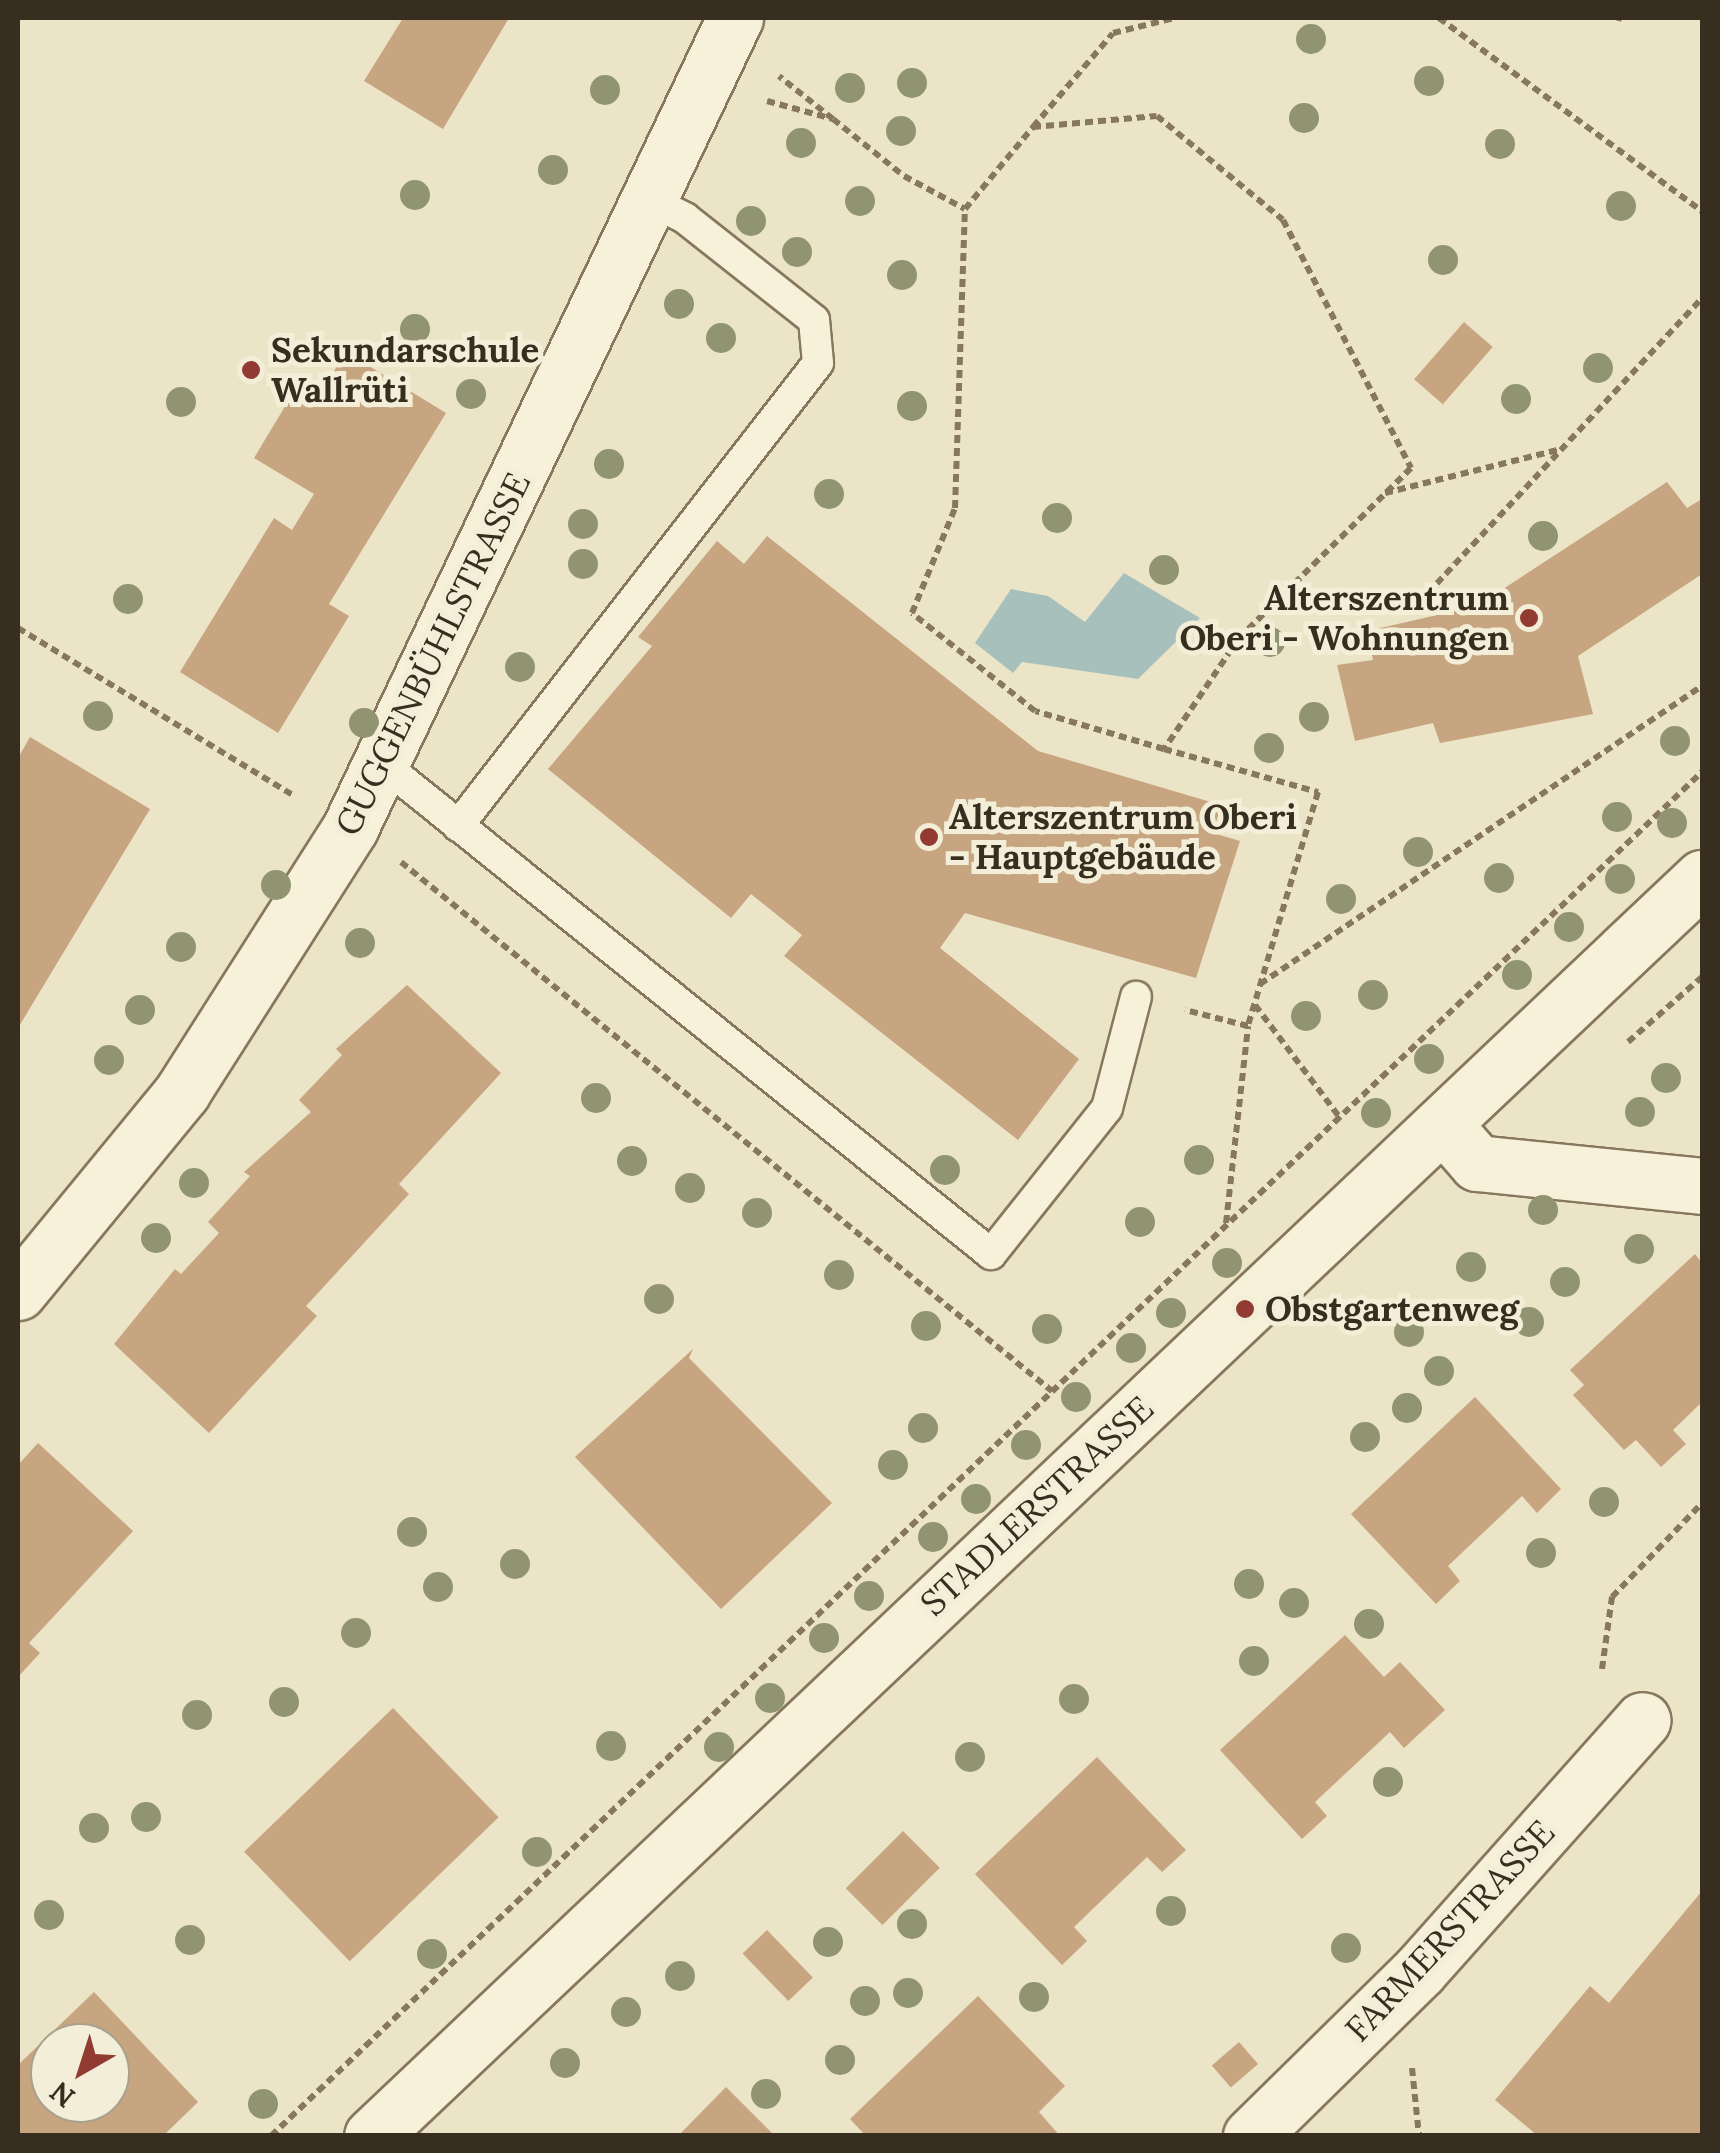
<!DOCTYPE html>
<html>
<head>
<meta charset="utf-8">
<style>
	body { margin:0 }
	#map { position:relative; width:1720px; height:2153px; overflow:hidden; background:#ece4c7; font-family:Lora,serif }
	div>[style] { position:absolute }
	.water>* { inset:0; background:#a8c0bb }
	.building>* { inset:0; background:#c7a580; transform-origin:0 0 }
	.path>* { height:6px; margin-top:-3px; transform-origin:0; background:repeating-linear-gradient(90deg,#86775e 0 8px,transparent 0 13px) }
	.roads { filter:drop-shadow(2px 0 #86775e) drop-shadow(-2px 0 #86775e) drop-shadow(0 2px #86775e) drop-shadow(0 -2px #86775e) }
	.service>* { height:30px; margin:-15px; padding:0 15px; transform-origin:15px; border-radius:15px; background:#f7f1da }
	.minor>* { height:55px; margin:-27.5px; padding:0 27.5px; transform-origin:27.5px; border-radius:27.5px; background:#f7f1da }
	.secondary>* { height:55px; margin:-27.5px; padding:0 27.5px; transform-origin:27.5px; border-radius:27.5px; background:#f7f1da }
	.trees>* { width:30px; height:30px; margin:-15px; border-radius:50%; background:#909470 }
	.dots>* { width:28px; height:28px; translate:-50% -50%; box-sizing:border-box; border:5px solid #f3eed7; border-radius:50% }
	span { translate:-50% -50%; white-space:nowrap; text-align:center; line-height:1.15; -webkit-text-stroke:10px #f3eed7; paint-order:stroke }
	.poi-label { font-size:35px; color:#382e20; font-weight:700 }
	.left { translate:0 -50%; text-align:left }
	.right { translate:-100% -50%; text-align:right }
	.street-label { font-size:35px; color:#382e20 }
	.frame { position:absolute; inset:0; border:20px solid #382e20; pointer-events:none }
	.north { position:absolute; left:30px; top:2023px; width:100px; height:100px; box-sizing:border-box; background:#f3eed7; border:2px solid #a8a18e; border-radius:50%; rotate:219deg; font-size:28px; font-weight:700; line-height:40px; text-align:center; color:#382e20 }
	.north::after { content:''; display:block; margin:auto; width:35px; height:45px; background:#913b32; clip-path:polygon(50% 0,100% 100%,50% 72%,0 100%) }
</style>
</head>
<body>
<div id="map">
	<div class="water">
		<div style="clip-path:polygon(1124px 573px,1200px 618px,1138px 679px,1022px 662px,1013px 673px,975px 643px,1011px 589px,1048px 596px,1085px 622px)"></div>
	</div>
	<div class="building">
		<div style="clip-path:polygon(403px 18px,509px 18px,443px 129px,364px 81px)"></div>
		<div style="left:1464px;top:322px;width:38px;height:76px;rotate:41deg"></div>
		<div style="clip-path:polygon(346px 352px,446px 413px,329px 604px,349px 616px,278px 733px,180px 672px,274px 518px,292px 530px,314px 494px,254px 458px,302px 378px,322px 390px)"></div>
		<div style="clip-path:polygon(1667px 482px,1687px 508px,1702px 499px,1702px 574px,1578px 656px,1593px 714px,1440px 743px,1433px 723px,1355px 741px,1337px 665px,1373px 660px,1367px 631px,1477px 606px)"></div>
		<div style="clip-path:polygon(767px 536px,1038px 751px,1221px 805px,1213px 833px,1240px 841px,1196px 978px,965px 913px,940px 948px,1079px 1059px,1018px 1140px,784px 956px,802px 935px,751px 894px,731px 918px,548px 769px,652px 646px,638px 637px,717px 541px,744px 564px)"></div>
		<div style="clip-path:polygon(30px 737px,150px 809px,18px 1028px,18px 758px)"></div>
		<div style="clip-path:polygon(407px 985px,501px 1073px,399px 1184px,409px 1194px,306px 1306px,317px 1316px,209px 1433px,114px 1344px,175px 1269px,181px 1274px,219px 1233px,208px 1222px,250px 1176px,244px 1172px,311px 1112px,299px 1100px,342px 1055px,336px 1049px)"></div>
		<div style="clip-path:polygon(1695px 1254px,1702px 1263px,1702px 1402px,1673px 1430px,1686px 1444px,1661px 1467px,1636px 1440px,1624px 1450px,1573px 1395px,1584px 1385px,1570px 1370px)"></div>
		<div style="clip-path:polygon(693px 1349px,689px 1358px,832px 1503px,721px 1609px,575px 1457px)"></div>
		<div style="clip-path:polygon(1475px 1397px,1561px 1489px,1537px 1513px,1522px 1496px,1448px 1566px,1460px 1581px,1436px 1604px,1351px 1514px)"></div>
		<div style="clip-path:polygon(38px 1443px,133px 1531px,29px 1643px,40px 1653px,18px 1677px,18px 1465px)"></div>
		<div style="clip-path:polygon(1345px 1635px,1384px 1677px,1400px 1662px,1445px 1710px,1404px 1748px,1390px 1732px,1315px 1802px,1327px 1816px,1302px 1839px,1220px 1750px)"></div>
		<div style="left:393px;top:1708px;width:152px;height:207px;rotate:46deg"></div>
		<div style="clip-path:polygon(1097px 1757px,1186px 1850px,1162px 1872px,1147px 1857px,1074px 1927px,1087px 1941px,1062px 1965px,975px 1874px)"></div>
		<div style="left:903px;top:1831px;width:52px;height:81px;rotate:45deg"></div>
		<div style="clip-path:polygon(1702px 1891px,1702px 2136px,1538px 2136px,1495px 2100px,1590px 1986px,1609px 2003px)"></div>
		<div style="left:767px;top:1930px;width:66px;height:34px;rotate:46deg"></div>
		<div style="clip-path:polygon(evenodd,94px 1992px,198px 2102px,163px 2136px,18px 2136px,18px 2065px,94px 1992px,50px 2043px,110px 2043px,110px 2103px,50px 2103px,50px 2043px)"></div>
		<div style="clip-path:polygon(978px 1996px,1065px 2086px,1039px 2112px,1060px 2136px,866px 2136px,850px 2119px)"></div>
		<div style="left:1239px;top:2042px;width:29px;height:36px;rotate:49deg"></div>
		<div style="clip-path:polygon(726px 2087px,775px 2136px,678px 2136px)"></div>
	</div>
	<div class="path">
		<div style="left:1439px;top:18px;width:326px;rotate:36.3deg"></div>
		<div style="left:1618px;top:21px;width:3px;rotate:-72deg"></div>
		<div style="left:767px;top:101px;width:68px;rotate:15.3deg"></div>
		<div style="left:833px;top:119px;width:69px;rotate:-141.5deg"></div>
		<div style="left:833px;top:119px;width:91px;rotate:38.8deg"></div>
		<div style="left:904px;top:176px;width:69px;rotate:28.4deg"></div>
		<div style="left:1033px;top:127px;width:123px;rotate:-49.6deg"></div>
		<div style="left:1113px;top:33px;width:64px;rotate:-13.6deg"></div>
		<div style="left:1385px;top:493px;width:182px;rotate:-14deg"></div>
		<div style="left:1365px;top:604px;width:64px;rotate:-9.9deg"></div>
		<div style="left:1428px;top:593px;width:403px;rotate:-47.1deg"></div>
		<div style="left:18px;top:628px;width:323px;rotate:31.3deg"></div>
		<div style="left:1164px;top:749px;width:134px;rotate:-163.6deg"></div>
		<div style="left:1035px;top:711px;width:157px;rotate:-141.5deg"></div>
		<div style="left:912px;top:613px;width:113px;rotate:-67.7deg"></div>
		<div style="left:955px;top:508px;width:299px;rotate:-88.1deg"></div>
		<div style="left:965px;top:209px;width:107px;rotate:-50.3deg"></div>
		<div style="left:1033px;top:127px;width:124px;rotate:-5.1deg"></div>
		<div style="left:1157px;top:116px;width:163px;rotate:39.5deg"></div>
		<div style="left:1283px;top:220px;width:279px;rotate:62.7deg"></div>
		<div style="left:1411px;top:468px;width:242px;rotate:135.3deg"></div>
		<div style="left:1239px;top:638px;width:134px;rotate:124deg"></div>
		<div style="left:1164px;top:749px;width:160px;rotate:15.6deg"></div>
		<div style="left:1318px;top:792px;width:244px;rotate:106.7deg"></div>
		<div style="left:1248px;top:1026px;width:65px;rotate:-165.7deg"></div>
		<div style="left:401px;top:862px;width:839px;rotate:39.1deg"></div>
		<div style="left:1260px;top:984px;width:533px;rotate:-33.99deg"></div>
		<div style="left:1255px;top:1005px;width:138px;rotate:53deg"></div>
		<div style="left:1628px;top:1042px;width:98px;rotate:-41.3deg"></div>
		<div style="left:1226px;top:1223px;width:198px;rotate:-83.6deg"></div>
		<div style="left:1602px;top:1669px;width:73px;rotate:-82.1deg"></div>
		<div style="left:1612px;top:1597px;width:130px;rotate:-46.2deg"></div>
		<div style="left:1412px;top:2068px;width:68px;rotate:84.1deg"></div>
		<div style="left:271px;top:2136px;width:1977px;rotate:-43.63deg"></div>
	</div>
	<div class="roads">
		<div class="service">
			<div style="left:385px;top:766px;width:778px;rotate:38.84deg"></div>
			<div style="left:991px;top:1254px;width:186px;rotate:-51.5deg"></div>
			<div style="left:1107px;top:1108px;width:115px;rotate:-75.4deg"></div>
			<div style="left:458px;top:826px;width:586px;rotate:-52.13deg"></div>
			<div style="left:818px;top:363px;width:43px;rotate:-95.3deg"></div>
			<div style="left:814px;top:320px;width:164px;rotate:-141.7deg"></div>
			<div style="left:685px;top:218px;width:40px;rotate:-153.4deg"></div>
		</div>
		<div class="minor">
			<div style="left:1443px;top:1124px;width:52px;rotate:48.9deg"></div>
			<div style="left:1477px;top:1163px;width:226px;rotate:5.8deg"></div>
			<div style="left:18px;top:1292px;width:259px;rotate:-50.6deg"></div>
			<div style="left:182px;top:1092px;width:313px;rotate:-57.5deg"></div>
			<div style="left:350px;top:828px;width:897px;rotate:-64.58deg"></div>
			<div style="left:1251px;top:2136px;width:235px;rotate:-44.5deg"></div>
			<div style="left:1419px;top:1971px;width:336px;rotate:-48.3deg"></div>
		</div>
		<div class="secondary">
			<div style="left:372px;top:2136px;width:1831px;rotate:-43.41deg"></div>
		</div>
	</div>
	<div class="trees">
		<div style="left:1311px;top:39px"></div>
		<div style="left:1429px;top:81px"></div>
		<div style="left:912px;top:83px"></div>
		<div style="left:850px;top:88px"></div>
		<div style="left:605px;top:90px"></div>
		<div style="left:1304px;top:118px"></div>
		<div style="left:901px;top:131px"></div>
		<div style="left:801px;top:143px"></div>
		<div style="left:1500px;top:144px"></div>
		<div style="left:553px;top:170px"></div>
		<div style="left:415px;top:195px"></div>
		<div style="left:860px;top:201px"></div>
		<div style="left:1621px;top:206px"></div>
		<div style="left:751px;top:221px"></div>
		<div style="left:797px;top:252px"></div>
		<div style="left:1443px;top:260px"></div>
		<div style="left:902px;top:275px"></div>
		<div style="left:679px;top:304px"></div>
		<div style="left:415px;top:329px"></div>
		<div style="left:721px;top:338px"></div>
		<div style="left:1598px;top:368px"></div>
		<div style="left:471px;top:394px"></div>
		<div style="left:1516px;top:399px"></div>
		<div style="left:181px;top:402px"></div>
		<div style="left:912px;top:406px"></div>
		<div style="left:609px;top:464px"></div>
		<div style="left:829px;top:494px"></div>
		<div style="left:1057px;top:518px"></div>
		<div style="left:583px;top:524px"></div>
		<div style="left:1543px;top:536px"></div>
		<div style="left:583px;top:564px"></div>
		<div style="left:1164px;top:570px"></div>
		<div style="left:128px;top:599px"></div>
		<div style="left:1270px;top:642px"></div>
		<div style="left:520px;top:667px"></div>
		<div style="left:98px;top:716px"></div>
		<div style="left:1314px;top:717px"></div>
		<div style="left:364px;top:723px"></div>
		<div style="left:1675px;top:741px"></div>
		<div style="left:1269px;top:748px"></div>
		<div style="left:1617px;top:817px"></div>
		<div style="left:1672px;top:823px"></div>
		<div style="left:1418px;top:852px"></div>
		<div style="left:1499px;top:878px"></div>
		<div style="left:1620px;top:879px"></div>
		<div style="left:276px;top:885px"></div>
		<div style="left:1341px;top:899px"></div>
		<div style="left:1569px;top:927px"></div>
		<div style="left:360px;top:943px"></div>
		<div style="left:181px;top:947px"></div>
		<div style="left:1517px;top:975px"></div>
		<div style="left:1373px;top:995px"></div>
		<div style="left:140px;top:1010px"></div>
		<div style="left:1306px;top:1016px"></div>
		<div style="left:1429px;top:1059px"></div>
		<div style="left:109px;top:1060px"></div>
		<div style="left:1666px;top:1078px"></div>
		<div style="left:596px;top:1098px"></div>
		<div style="left:1640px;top:1112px"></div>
		<div style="left:1376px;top:1113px"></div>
		<div style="left:1199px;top:1160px"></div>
		<div style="left:632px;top:1161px"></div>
		<div style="left:945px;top:1170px"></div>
		<div style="left:194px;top:1183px"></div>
		<div style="left:690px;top:1188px"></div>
		<div style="left:1543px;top:1210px"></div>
		<div style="left:757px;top:1213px"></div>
		<div style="left:1140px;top:1222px"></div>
		<div style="left:156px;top:1238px"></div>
		<div style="left:1639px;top:1249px"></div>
		<div style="left:1227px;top:1263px"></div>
		<div style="left:1471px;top:1267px"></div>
		<div style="left:839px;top:1275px"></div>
		<div style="left:1565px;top:1282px"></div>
		<div style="left:659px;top:1299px"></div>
		<div style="left:1171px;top:1313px"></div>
		<div style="left:1529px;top:1322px"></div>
		<div style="left:926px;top:1326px"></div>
		<div style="left:1047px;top:1329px"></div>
		<div style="left:1409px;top:1332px"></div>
		<div style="left:1131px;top:1348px"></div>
		<div style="left:1439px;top:1371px"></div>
		<div style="left:1076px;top:1397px"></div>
		<div style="left:1407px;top:1408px"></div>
		<div style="left:923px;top:1428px"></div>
		<div style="left:1365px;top:1437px"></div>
		<div style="left:1026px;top:1445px"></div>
		<div style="left:893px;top:1465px"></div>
		<div style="left:976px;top:1499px"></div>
		<div style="left:1604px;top:1502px"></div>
		<div style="left:412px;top:1532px"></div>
		<div style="left:933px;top:1537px"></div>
		<div style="left:1541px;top:1553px"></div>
		<div style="left:515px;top:1564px"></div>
		<div style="left:1249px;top:1584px"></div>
		<div style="left:438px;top:1587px"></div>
		<div style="left:869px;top:1596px"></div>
		<div style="left:1294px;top:1603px"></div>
		<div style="left:1369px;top:1624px"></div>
		<div style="left:356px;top:1633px"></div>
		<div style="left:824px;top:1638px"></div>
		<div style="left:1254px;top:1661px"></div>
		<div style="left:770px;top:1698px"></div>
		<div style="left:1074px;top:1699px"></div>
		<div style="left:284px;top:1702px"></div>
		<div style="left:197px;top:1715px"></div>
		<div style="left:611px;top:1746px"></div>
		<div style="left:719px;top:1747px"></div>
		<div style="left:970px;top:1757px"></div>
		<div style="left:1388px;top:1782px"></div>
		<div style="left:146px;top:1817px"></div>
		<div style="left:94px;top:1828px"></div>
		<div style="left:537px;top:1852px"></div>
		<div style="left:1171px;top:1911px"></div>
		<div style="left:49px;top:1915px"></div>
		<div style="left:912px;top:1924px"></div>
		<div style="left:190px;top:1940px"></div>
		<div style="left:828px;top:1942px"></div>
		<div style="left:1346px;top:1948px"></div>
		<div style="left:432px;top:1954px"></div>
		<div style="left:680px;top:1976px"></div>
		<div style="left:908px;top:1993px"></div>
		<div style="left:1034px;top:1997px"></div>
		<div style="left:865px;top:2001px"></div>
		<div style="left:626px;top:2012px"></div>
		<div style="left:840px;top:2060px"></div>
		<div style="left:565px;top:2063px"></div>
		<div style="left:766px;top:2094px"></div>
		<div style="left:263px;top:2104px"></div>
	</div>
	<div class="dots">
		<div style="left:251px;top:370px;background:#913b32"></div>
		<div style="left:1529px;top:618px;background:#913b32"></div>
		<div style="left:929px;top:837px;background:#913b32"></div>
		<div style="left:1245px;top:1309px;background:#913b32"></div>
	</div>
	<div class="poi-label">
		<span class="left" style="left:271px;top:370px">Sekundarschule<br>Wallrüti</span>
		<span class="right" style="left:1509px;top:618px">Alterszentrum<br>Oberi - Wohnungen</span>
		<span class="left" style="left:949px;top:837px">Alterszentrum Oberi<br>- Hauptgebäude</span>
		<span class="left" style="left:1265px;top:1309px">Obstgartenweg</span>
	</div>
	<div class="street-label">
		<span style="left:433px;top:654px;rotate:-64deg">GUGGENBÜHLSTRASSE</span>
		<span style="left:1037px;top:1506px;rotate:-43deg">STADLERSTRASSE</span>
		<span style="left:1450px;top:1931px;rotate:-47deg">FARMERSTRASSE</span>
	</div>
	<div class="frame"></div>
	<div class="north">N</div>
</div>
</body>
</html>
